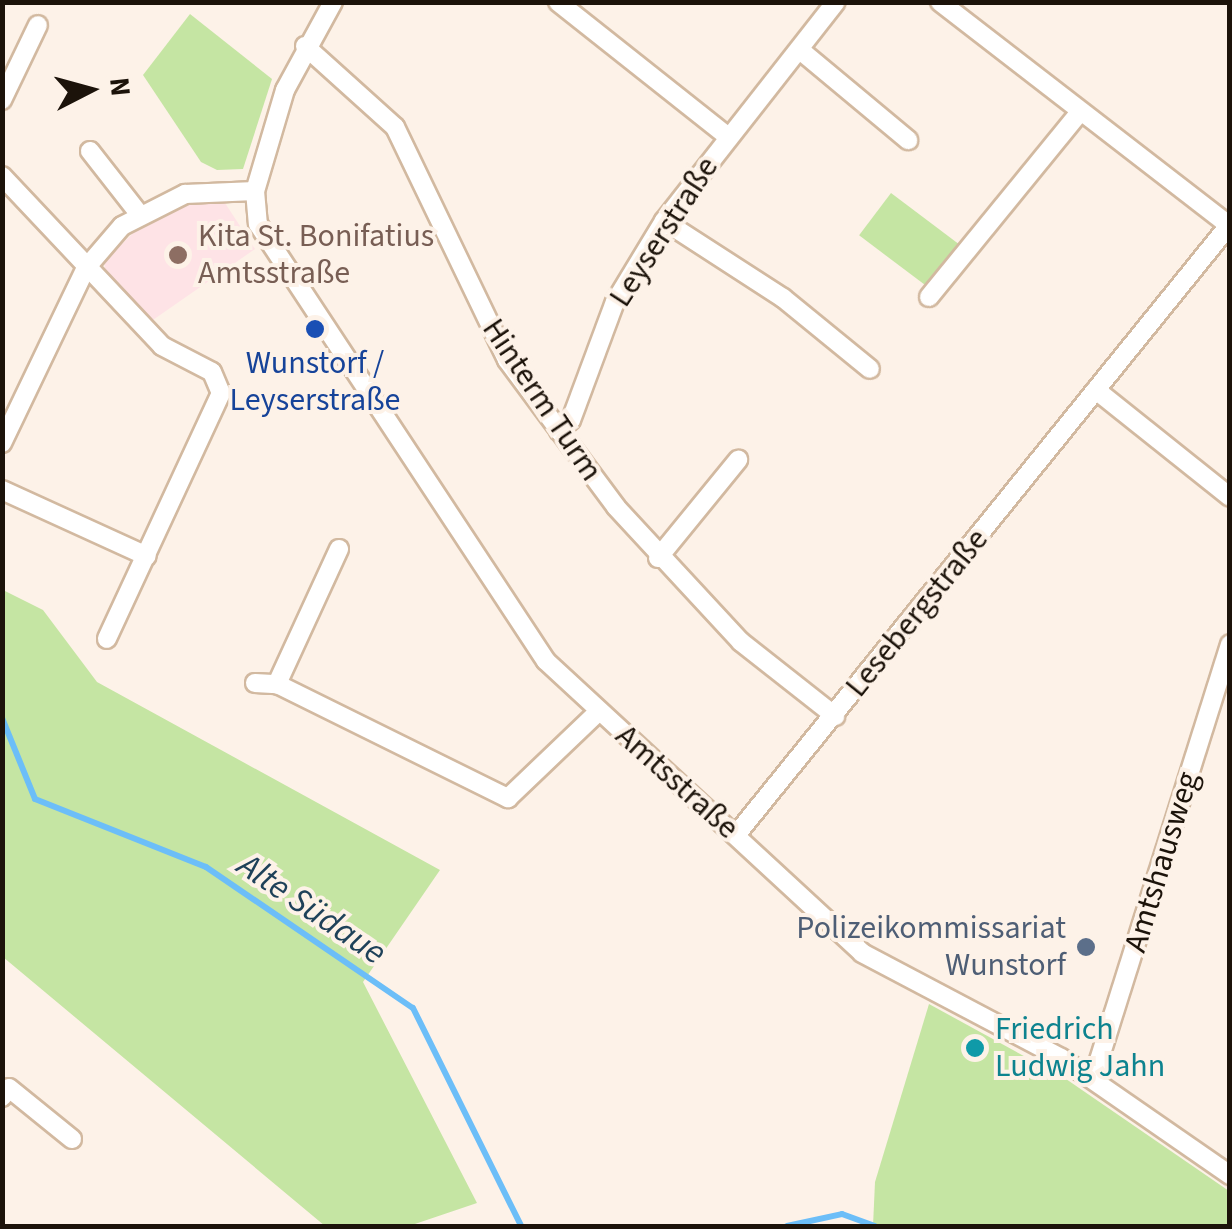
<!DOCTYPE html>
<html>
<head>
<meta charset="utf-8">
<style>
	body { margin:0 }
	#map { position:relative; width:1232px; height:1229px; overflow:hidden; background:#fdf2e8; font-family:"Source Sans 3",sans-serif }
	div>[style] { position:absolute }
	.education>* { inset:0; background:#fee3e6 }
	.green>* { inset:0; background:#c5e5a3; transform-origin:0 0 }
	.stream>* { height:6px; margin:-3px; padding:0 3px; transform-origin:3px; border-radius:3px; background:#6cbef8 }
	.roads { filter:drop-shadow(2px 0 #d2b9a0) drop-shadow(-2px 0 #d2b9a0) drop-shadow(0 2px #d2b9a0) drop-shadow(0 -2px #d2b9a0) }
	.street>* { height:18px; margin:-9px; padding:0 9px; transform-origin:9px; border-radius:9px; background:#fff }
	.dots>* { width:28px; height:28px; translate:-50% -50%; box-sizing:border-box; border:5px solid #fdf2e8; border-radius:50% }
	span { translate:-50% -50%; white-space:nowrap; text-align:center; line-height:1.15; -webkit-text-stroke:8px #fdf2e8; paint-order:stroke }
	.street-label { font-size:32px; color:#1c130a }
	.education-label { font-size:32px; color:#785e54 }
	.left { translate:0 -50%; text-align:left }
	.transit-label { font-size:32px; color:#164399 }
	.service-label { font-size:32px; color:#4e5e75 }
	.right { translate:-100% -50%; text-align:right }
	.culture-label { font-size:32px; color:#0d838f }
	.water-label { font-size:35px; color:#1e4159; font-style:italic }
	.frame { position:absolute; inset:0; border:5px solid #1c130a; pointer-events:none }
	.north { position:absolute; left:40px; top:40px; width:100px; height:100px; -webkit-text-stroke:8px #fdf2e8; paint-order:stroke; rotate:84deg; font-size:28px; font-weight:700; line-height:40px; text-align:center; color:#1c130a }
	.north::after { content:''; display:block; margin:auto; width:35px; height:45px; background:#1c130a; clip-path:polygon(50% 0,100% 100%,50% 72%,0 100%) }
</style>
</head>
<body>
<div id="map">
	<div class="education">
		<div style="clip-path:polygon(210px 196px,225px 203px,255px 249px,150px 322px,106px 276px,104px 262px,141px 225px)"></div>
	</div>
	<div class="green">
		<div style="clip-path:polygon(190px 14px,272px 79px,243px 169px,217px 170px,201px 162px,143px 75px)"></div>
		<div style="left:891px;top:193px;width:91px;height:53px;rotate:37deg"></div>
		<div style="clip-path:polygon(3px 590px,43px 610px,97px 682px,440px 870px,363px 982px,477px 1203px,409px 1226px,325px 1226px,3px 957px)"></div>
		<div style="clip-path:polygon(929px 1004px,1066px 1079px,1229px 1191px,1229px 1226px,873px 1226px,875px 1182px)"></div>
	</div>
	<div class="stream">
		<div style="left:2px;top:718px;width:87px;rotate:67.8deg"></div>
		<div style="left:35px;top:799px;width:184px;rotate:21.7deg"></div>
		<div style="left:206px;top:867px;width:250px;rotate:34.3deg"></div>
		<div style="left:413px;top:1008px;width:243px;rotate:63.6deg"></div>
		<div style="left:787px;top:1226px;width:56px;rotate:-12.3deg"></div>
		<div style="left:842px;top:1214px;width:35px;rotate:20deg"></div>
	</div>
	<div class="roads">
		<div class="street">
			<div style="left:333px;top:2px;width:100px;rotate:118.6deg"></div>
			<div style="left:285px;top:90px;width:105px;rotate:106.5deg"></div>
			<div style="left:255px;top:191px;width:33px;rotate:85deg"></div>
			<div style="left:258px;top:224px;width:523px;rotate:56.61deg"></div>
			<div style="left:546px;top:661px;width:430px;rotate:42.7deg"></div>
			<div style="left:862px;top:953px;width:225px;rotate:27.8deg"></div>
			<div style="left:1061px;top:1058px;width:206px;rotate:34.7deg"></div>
			<div style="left:558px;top:2px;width:216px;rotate:38.4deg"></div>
			<div style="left:940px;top:2px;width:365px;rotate:37.7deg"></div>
			<div style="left:305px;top:46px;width:121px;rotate:42deg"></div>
			<div style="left:395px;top:127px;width:259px;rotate:64.3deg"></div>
			<div style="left:507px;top:360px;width:183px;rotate:53.4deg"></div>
			<div style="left:616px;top:507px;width:184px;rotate:47.2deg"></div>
			<div style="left:741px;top:642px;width:120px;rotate:38.2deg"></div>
			<div style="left:800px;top:50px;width:141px;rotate:39.8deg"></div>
			<div style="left:2px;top:100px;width:83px;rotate:-64.4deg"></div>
			<div style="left:90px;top:151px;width:81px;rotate:52deg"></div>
			<div style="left:2px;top:176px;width:233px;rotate:46.7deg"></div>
			<div style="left:162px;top:346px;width:56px;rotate:27.5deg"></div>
			<div style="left:212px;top:372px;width:23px;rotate:67deg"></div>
			<div style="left:221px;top:393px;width:271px;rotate:114.9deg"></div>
			<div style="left:664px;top:221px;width:142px;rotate:32.9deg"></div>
			<div style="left:783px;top:298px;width:112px;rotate:39.2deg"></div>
			<div style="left:929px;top:297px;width:239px;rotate:-50.8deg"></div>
			<div style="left:1096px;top:390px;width:171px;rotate:38.6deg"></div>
			<div style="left:559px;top:431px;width:16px;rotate:-43deg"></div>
			<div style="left:571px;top:420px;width:126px;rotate:-69.6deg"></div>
			<div style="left:615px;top:302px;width:95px;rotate:-58.8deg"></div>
			<div style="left:664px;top:221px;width:278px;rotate:-51.9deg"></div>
			<div style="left:2px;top:443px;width:194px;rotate:-64.4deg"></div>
			<div style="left:86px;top:268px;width:55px;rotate:-49.4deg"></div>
			<div style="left:122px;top:226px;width:71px;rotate:-26.9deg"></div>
			<div style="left:185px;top:194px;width:70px;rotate:-2.5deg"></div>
			<div style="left:2px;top:490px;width:159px;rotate:24.5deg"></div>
			<div style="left:339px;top:549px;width:149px;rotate:114.7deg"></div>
			<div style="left:277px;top:684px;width:258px;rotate:26.3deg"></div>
			<div style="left:508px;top:798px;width:126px;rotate:-43.7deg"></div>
			<div style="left:658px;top:558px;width:127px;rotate:-50.8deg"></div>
			<div style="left:255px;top:683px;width:22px;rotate:3deg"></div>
			<div style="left:736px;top:835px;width:786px;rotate:-51.04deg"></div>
			<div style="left:1093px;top:1079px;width:456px;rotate:-72.5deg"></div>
			<div style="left:2px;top:1097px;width:11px;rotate:-52deg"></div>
			<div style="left:9px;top:1088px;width:81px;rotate:39deg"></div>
		</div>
	</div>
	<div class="dots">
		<div style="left:178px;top:255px;background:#8d6e63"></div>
		<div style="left:315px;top:329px;background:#1a4fb4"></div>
		<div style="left:1086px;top:947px;background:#5c6f8a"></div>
		<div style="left:975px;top:1048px;background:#0f9aa8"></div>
	</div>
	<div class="street-label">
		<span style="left:664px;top:232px;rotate:-57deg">Leyserstraße</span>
		<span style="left:542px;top:400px;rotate:56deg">Hinterm Turm</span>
		<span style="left:917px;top:613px;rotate:-51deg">Lesebergstraße</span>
		<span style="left:677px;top:782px;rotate:42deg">Amtsstraße</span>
		<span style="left:1162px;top:862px;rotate:-73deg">Amtshausweg</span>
	</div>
	<div class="education-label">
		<span class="left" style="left:198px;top:255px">Kita St. Bonifatius<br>Amtsstraße</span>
	</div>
	<div class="transit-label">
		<span style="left:315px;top:382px">Wunstorf /<br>Leyserstraße</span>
	</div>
	<div class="service-label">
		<span class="right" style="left:1066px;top:947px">Polizeikommissariat<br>Wunstorf</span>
	</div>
	<div class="culture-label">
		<span class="left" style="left:995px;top:1048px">Friedrich<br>Ludwig Jahn</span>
	</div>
	<div class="water-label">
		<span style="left:312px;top:909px;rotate:34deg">Alte Südaue</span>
	</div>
	<div class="frame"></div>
	<div class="north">N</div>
</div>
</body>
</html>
